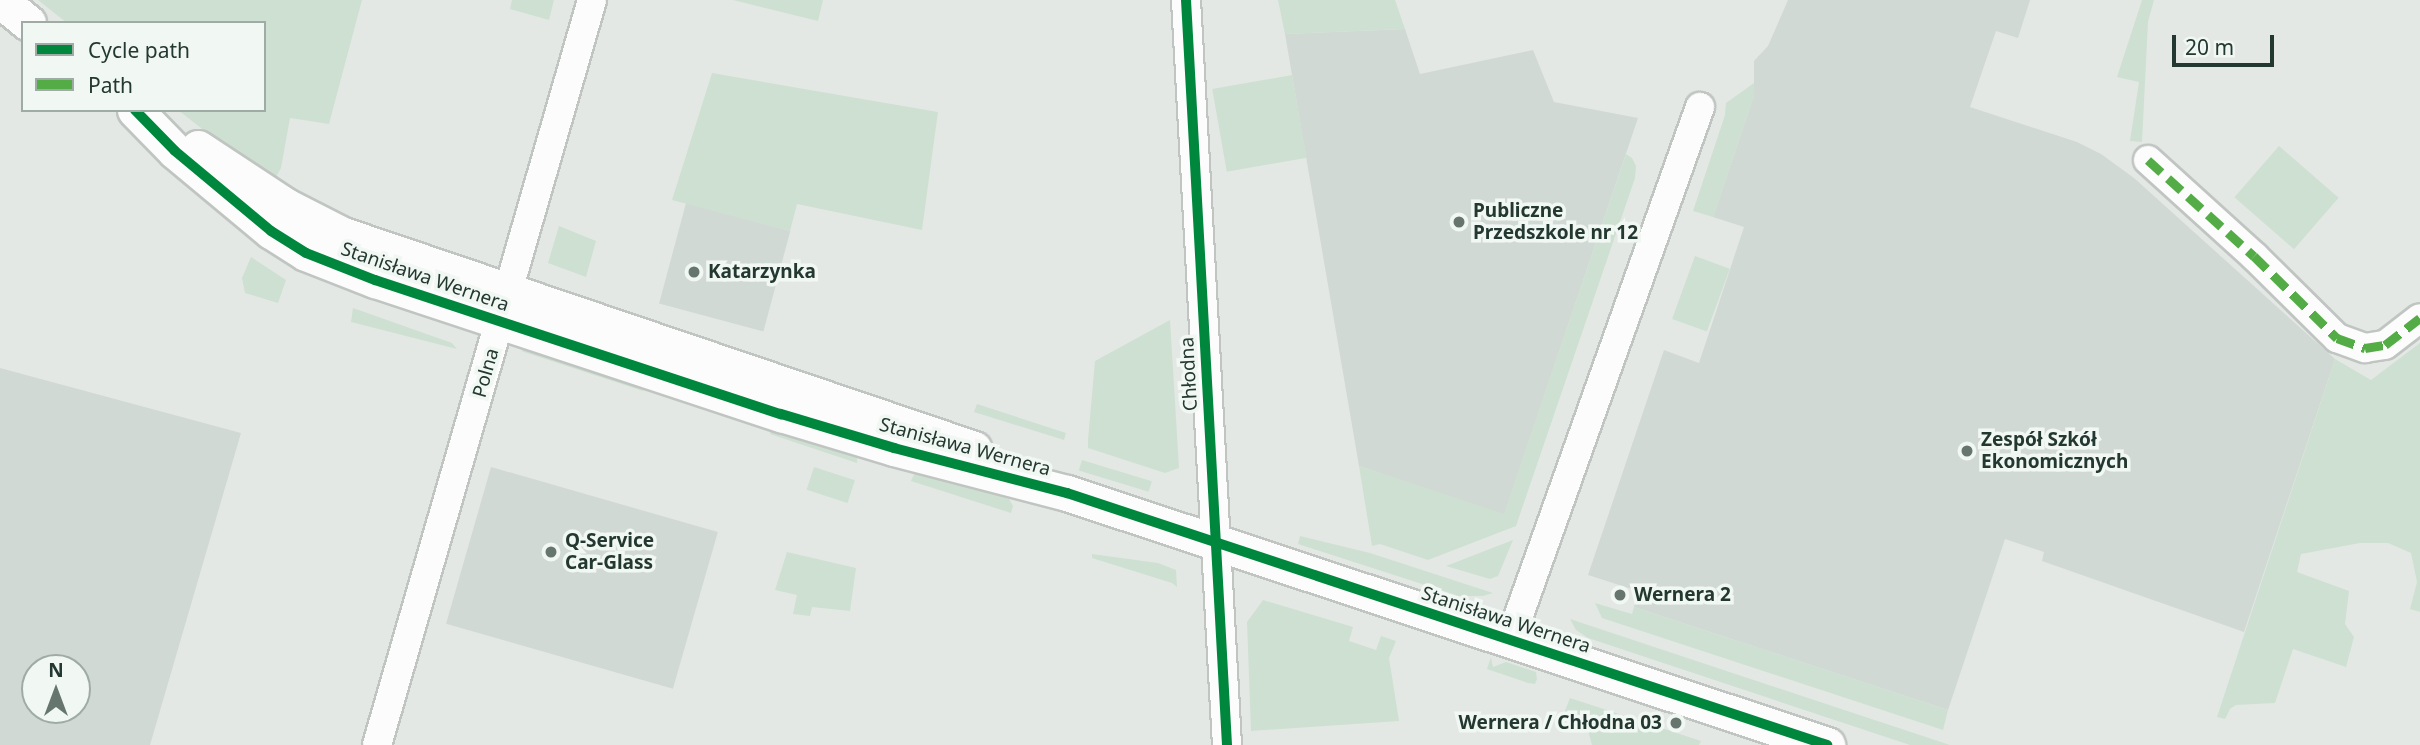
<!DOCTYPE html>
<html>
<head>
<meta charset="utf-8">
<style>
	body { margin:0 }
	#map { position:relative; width:2420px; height:745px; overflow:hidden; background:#e3e8e5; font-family:"Noto Sans",sans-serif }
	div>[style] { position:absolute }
	.built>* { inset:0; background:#d1d9d5; transform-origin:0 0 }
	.green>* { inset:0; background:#cee0d1; transform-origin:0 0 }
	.roads { filter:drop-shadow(2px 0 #c0c5c2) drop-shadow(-2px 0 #c0c5c2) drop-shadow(0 2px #c0c5c2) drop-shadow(0 -2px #c0c5c2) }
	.minor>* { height:28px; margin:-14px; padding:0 14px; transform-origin:14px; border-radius:14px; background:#fbfcfb }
	.tertiary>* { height:35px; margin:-17.5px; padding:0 17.5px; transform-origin:17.5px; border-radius:17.5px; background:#fbfcfb }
	.quiet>* { height:9px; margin-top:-4.5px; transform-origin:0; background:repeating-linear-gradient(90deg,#53ac45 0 18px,transparent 0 27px) }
	.cycleway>* { height:10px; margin:-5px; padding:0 5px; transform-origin:5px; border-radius:5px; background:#00873e }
	.dots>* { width:19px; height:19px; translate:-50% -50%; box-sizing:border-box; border:4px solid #f1f7f3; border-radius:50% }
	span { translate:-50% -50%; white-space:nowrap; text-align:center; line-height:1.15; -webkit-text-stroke:7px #f1f7f3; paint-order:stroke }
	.poi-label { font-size:19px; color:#233830; font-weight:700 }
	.left { translate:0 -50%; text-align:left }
	.right { translate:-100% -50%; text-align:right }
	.street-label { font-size:19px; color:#233830 }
	.legend { position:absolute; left:21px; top:21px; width:245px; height:91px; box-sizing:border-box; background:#f1f7f3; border:2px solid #9faba5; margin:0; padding:9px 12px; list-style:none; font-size:21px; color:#233830 }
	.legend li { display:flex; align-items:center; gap:14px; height:35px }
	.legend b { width:35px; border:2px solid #9faba5 }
	.north { position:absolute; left:21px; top:654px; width:70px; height:70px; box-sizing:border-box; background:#f1f7f3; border:2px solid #9faba5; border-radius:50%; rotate:0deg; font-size:19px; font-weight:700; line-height:28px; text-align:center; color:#233830 }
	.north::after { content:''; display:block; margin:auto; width:24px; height:32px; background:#66766f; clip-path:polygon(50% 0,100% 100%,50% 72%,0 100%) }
	.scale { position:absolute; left:2172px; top:35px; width:102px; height:32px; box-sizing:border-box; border:4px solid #233830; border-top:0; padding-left:9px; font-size:21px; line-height:24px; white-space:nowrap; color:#233830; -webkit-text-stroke:5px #f1f7f3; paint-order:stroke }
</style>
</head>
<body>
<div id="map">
	<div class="built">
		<div style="clip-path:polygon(1788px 0,2030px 0,2018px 38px,1996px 31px,1970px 107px,2077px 142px,2101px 154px,2134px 178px,2335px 359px,2244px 632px,2042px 561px,2044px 552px,2005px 539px,1948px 710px,1634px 607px,1638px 591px,1588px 575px,1664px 350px,1699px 363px,1744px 227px,1713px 217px,1754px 95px,1754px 61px,1768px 46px)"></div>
		<div style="clip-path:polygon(1405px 29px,1420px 74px,1533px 50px,1554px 102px,1638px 118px,1504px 515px,1359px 466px,1285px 34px)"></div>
		<div style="left:686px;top:203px;width:108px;height:104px;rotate:15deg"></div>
		<div style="clip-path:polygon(evenodd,0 368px,241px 433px,150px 745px,0 745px,0 368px,35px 668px,77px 668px,77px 710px,35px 710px,35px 668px)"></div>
		<div style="left:491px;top:467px;width:236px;height:163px;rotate:16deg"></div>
	</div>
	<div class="green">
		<div style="clip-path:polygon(38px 0,362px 0,329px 124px,290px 118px,281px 168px,276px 177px,267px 180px,178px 110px,264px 110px,264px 23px,67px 23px)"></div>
		<div style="clip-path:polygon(512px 0,554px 0,549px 20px,510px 9px)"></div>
		<div style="clip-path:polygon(733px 0,823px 0,818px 21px)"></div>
		<div style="clip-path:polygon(1278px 0,1395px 0,1405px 29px,1285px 34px)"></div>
		<div style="clip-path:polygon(2142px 0,2154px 0,2148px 22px,2142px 142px,2130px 141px,2139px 82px,2117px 77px)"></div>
		<div style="clip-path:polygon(712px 73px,938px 112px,922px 230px,797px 204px,790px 231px,672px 200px)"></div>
		<div style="left:1292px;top:75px;width:84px;height:81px;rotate:80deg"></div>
		<div style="clip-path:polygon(1754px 83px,1754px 95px,1713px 217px,1693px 211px,1725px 115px,1726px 103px)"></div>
		<div style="left:2279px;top:146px;width:79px;height:68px;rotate:41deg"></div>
		<div style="clip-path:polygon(1626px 154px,1632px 158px,1636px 166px,1635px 178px,1516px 526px,1428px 560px,1380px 544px,1372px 546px,1359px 466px,1504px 514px)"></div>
		<div style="clip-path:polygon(559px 226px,596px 241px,586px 277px,548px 263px)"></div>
		<div style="left:1695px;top:256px;width:37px;height:67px;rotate:20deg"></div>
		<div style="clip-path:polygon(251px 257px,286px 280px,278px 303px,245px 293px,242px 278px)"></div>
		<div style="clip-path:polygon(353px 308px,452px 343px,457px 349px,351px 322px)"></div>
		<div style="clip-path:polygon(1170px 320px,1179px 468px,1165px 473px,1088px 448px,1088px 440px,1095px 361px)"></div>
		<div style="clip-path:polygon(2420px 343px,2420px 612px,2410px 609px,2417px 582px,2411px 553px,2388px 543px,2360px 543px,2301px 554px,2297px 572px,2349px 591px,2345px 624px,2354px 637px,2346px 667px,2293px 649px,2275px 703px,2236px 705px,2230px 709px,2225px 719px,2217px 717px,2335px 359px,2371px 380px)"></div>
		<div style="clip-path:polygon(535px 347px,645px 384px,643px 391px,521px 351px)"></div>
		<div style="clip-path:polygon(977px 404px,1066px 433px,1064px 440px,974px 412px)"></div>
		<div style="clip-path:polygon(772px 426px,858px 449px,857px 463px,770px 434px)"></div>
		<div style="left:1082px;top:460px;width:73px;height:11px;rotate:17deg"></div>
		<div style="left:814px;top:467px;width:43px;height:24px;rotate:18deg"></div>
		<div style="clip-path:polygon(924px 471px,1009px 499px,1013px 506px,1011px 513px,911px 481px,915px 472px)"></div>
		<div style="clip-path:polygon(1300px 536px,1370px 553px,1493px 593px,1483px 596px,1459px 596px,1298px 544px)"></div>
		<div style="clip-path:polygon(1513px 540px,1498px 576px,1490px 579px,1446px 566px)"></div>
		<div style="clip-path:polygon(787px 552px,856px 568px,850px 611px,812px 607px,810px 616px,793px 614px,797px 595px,775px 590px)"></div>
		<div style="clip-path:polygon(1092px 554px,1158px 563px,1176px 570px,1177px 587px,1172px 583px,1092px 558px)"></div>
		<div style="clip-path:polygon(1263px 600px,1353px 627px,1349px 641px,1376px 650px,1381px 636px,1396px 641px,1389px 658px,1399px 721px,1251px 731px,1247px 622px)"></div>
		<div style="clip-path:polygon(1595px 603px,1632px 614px,1634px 607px,1948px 710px,1943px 730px,1602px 618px)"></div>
		<div style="clip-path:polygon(1570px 619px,1576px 621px,1950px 745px,1910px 745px,1588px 638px,1576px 630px)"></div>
		<div style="clip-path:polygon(1491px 657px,1493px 667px,1506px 662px,1536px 672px,1537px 679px,1535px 684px,1528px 683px,1487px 669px)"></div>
		<div style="clip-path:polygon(1570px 698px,1701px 741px,1699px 745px,1592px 745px,1586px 723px,1563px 716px)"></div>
	</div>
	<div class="roads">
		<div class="minor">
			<div style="left:1186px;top:0;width:746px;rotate:86.85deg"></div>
			<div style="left:2148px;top:160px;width:143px;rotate:42.2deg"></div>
			<div style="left:2254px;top:256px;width:117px;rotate:44.7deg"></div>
			<div style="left:2337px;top:338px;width:30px;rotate:20deg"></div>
			<div style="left:2365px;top:348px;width:20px;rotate:-9deg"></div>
			<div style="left:2385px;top:345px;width:44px;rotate:-37.6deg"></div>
			<div style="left:1510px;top:640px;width:566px;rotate:-70.38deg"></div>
			<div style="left:377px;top:745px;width:775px;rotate:-73.9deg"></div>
		</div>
		<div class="tertiary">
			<div style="left:0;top:0;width:36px;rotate:39deg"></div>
			<div style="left:135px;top:110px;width:57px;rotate:45.7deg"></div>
			<div style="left:175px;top:151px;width:125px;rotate:39.8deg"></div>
			<div style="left:271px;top:231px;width:41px;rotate:32.2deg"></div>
			<div style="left:306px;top:253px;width:74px;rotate:21.4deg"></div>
			<div style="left:375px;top:280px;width:428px;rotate:18.3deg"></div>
			<div style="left:781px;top:414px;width:118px;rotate:16.7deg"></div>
			<div style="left:894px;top:448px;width:179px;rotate:14.6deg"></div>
			<div style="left:1067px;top:493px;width:801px;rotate:18.34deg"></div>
			<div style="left:198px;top:148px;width:105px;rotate:33.4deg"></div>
			<div style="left:286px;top:206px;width:64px;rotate:27deg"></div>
			<div style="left:343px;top:235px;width:666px;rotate:18.73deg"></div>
		</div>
	</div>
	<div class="quiet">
		<div style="left:2148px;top:160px;width:143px;rotate:42.2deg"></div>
		<div style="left:2254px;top:256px;width:117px;rotate:44.7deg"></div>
		<div style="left:2337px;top:338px;width:30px;rotate:20deg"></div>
		<div style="left:2365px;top:348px;width:20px;rotate:-9deg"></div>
		<div style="left:2385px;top:345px;width:44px;rotate:-37.6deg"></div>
	</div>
	<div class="cycleway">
		<div style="left:1186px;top:0;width:746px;rotate:86.85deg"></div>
		<div style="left:135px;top:110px;width:57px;rotate:45.7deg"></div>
		<div style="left:175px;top:151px;width:125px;rotate:39.8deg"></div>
		<div style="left:271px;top:231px;width:41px;rotate:32.2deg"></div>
		<div style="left:306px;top:253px;width:74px;rotate:21.4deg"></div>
		<div style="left:375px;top:280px;width:428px;rotate:18.3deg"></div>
		<div style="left:781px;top:414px;width:118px;rotate:16.7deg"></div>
		<div style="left:894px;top:448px;width:179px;rotate:14.6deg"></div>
		<div style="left:1067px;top:493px;width:801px;rotate:18.34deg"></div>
	</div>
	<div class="dots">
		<div style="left:1459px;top:222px;background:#66766f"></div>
		<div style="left:694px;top:272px;background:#66766f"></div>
		<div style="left:1967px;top:451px;background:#66766f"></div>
		<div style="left:551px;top:552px;background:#66766f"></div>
		<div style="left:1620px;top:595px;background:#66766f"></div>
		<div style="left:1676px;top:723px;background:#66766f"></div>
	</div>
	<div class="poi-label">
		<span class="left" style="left:1473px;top:222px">Publiczne<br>Przedszkole nr 12</span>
		<span class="left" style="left:708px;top:272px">Katarzynka</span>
		<span class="left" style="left:1981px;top:451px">Zespół Szkół<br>Ekonomicznych</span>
		<span class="left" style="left:565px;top:552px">Q-Service<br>Car-Glass</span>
		<span class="left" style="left:1634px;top:595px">Wernera 2</span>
		<span class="right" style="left:1662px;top:723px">Wernera / Chłodna 03</span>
	</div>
	<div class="street-label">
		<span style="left:425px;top:277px;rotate:19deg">Stanisława Wernera</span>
		<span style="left:486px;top:373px;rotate:-74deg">Polna</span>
		<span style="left:1189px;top:374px;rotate:-93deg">Chłodna</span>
		<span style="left:965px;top:447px;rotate:15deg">Stanisława Wernera</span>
		<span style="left:1506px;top:620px;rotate:18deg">Stanisława Wernera</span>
	</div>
	<ul class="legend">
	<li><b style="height:9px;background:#00873e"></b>Cycle path</li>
	<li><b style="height:9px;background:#53ac45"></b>Path</li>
	</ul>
	<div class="north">N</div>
	<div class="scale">20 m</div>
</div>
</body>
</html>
